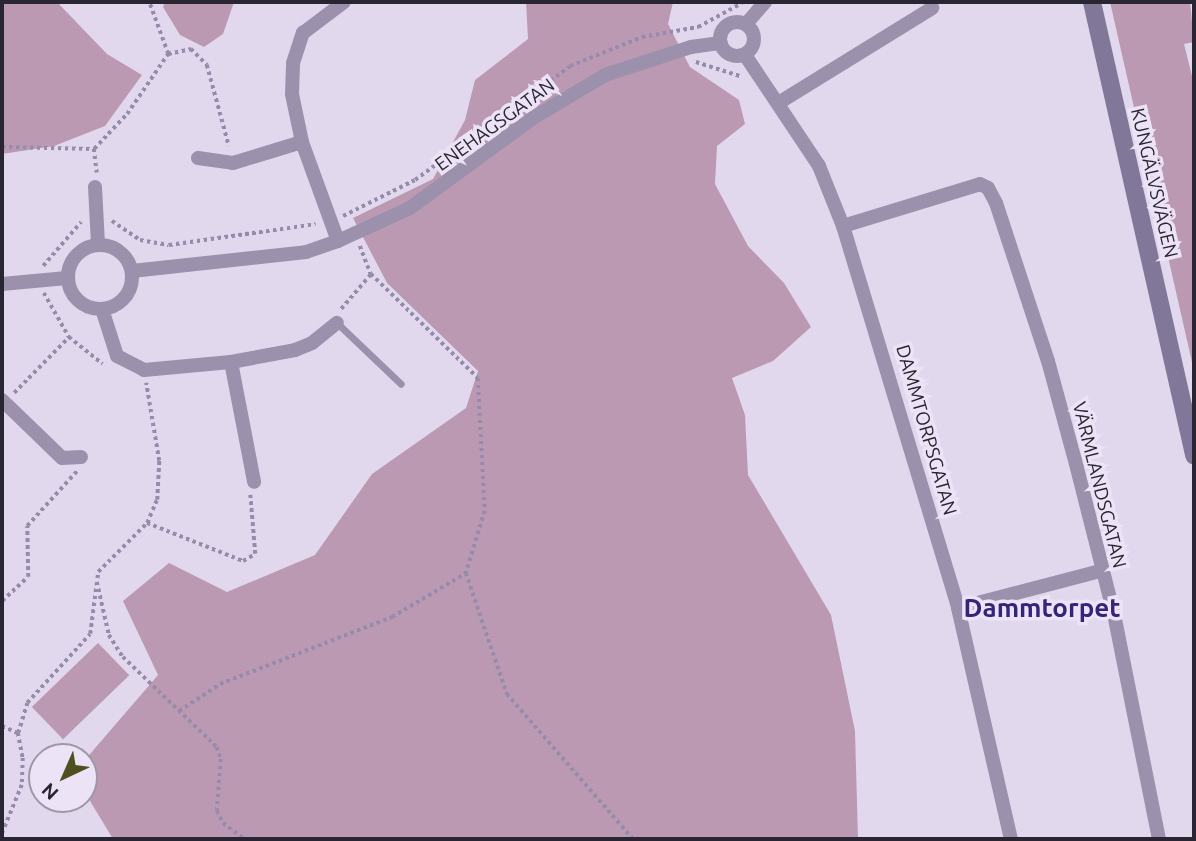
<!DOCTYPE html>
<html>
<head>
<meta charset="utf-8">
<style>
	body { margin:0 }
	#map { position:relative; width:1196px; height:841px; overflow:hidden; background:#e2d8ee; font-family:Ubuntu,sans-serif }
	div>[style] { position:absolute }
	.green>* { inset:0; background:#bc99b2; transform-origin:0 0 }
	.path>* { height:3.5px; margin-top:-1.75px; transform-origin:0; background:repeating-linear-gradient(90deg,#978bac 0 3.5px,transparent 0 7px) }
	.service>* { height:7px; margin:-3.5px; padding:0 3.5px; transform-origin:3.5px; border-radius:3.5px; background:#9c91ad }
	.minor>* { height:14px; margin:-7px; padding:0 7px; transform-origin:7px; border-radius:7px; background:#9c91ad }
	.minor>.ring { margin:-7px; padding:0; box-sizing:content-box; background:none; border:14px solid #9c91ad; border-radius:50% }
	.secondary>* { height:18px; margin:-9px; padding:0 9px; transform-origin:9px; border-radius:9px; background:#817798 }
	span { translate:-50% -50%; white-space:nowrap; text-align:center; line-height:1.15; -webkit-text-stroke:7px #ede3f7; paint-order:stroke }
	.street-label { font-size:19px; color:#292532 }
	.district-label { font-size:26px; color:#34257a; font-weight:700 }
	.frame { position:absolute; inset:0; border:4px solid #292532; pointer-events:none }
	.north { position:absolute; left:28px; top:743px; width:70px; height:70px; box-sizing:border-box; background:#ede3f7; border:2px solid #9f97a8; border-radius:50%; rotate:224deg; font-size:19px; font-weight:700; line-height:28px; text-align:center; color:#292532 }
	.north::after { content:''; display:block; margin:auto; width:24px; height:32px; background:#4f4f1f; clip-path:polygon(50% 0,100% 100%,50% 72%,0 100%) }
</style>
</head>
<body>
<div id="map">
	<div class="green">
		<div style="clip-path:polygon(2px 2px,57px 2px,107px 54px,142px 75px,105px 126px,54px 146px,2px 154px)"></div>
		<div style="clip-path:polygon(165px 2px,234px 2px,223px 34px,204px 47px,180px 35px,163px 7px)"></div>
		<div style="clip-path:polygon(526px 2px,673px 2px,668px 24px,690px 67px,739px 100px,745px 124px,717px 146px,715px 184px,748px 246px,784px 283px,811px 327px,773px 361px,732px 378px,745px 415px,748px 475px,831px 615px,855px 731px,858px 839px,113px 839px,84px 791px,84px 761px,158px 675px,123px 601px,169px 563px,227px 592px,315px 555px,372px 474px,466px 408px,478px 371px,387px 283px,353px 218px,433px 179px,465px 120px,475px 80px,528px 39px)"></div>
		<div style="clip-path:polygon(1110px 2px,1190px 2px,1194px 42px,1184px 44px,1194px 84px,1194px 371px)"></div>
		<div style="left:98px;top:643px;width:45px;height:92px;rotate:46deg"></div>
	</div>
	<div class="path">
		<div style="left:168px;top:54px;width:24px;rotate:-12deg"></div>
		<div style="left:191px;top:49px;width:23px;rotate:45deg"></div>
		<div style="left:207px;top:65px;width:84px;rotate:74.8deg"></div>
		<div style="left:696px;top:62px;width:46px;rotate:17.7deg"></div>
		<div style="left:2px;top:147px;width:92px;rotate:1.2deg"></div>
		<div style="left:94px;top:149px;width:48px;rotate:-46.7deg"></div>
		<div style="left:127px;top:114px;width:73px;rotate:-55.7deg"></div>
		<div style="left:168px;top:54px;width:55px;rotate:-110.1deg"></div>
		<div style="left:94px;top:149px;width:24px;rotate:83deg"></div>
		<div style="left:343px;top:216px;width:80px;rotate:-26.6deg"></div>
		<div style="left:415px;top:180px;width:192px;rotate:-36.3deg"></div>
		<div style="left:570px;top:66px;width:78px;rotate:-21.9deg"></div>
		<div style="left:642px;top:37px;width:57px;rotate:-10.1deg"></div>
		<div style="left:698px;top:27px;width:50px;rotate:-28.6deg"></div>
		<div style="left:112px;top:221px;width:34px;rotate:34deg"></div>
		<div style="left:140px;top:240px;width:29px;rotate:10deg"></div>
		<div style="left:169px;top:245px;width:148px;rotate:-8.1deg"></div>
		<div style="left:360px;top:246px;width:30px;rotate:69deg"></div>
		<div style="left:371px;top:274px;width:149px;rotate:44.2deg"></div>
		<div style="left:478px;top:378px;width:133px;rotate:87deg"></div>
		<div style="left:485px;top:511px;width:65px;rotate:107deg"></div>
		<div style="left:466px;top:573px;width:128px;rotate:71.3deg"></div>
		<div style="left:507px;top:694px;width:192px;rotate:49deg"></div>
		<div style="left:43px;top:266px;width:58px;rotate:-49.2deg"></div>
		<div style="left:44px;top:293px;width:51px;rotate:60.4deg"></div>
		<div style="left:69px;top:337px;width:43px;rotate:38.5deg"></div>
		<div style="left:341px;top:309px;width:46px;rotate:-49.4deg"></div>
		<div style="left:14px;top:393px;width:78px;rotate:-45.5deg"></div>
		<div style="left:147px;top:523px;width:103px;rotate:21.6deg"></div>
		<div style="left:243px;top:561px;width:14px;rotate:-30deg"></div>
		<div style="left:255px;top:554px;width:59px;rotate:-94.8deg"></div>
		<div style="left:97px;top:582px;width:54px;rotate:77.2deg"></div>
		<div style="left:109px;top:635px;width:26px;rotate:58deg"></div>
		<div style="left:123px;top:657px;width:130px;rotate:43.8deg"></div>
		<div style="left:217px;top:747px;width:13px;rotate:72deg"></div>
		<div style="left:221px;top:759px;width:52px;rotate:94.4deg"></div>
		<div style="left:217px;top:811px;width:13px;rotate:63deg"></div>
		<div style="left:223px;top:823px;width:26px;rotate:37deg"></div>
		<div style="left:2px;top:601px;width:35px;rotate:-43deg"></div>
		<div style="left:28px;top:577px;width:51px;rotate:-91.1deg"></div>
		<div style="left:27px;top:526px;width:76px;rotate:-47.7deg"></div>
		<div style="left:179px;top:711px;width:49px;rotate:-33.4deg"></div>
		<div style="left:220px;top:684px;width:185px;rotate:-21.3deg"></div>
		<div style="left:392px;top:617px;width:86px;rotate:-30.7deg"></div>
		<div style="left:2px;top:726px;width:17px;rotate:24deg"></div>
		<div style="left:18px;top:733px;width:25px;rotate:79deg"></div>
		<div style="left:23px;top:758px;width:27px;rotate:92deg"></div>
		<div style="left:22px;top:785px;width:53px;rotate:112.2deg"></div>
		<div style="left:18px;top:733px;width:31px;rotate:-73deg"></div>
		<div style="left:27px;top:703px;width:93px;rotate:-47.6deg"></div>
		<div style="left:90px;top:634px;width:63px;rotate:-82.6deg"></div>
		<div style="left:98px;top:572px;width:69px;rotate:-45deg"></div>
		<div style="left:147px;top:523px;width:25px;rotate:-67deg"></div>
		<div style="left:157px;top:500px;width:39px;rotate:-87deg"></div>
		<div style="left:159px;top:461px;width:79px;rotate:-99.5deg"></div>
	</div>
	<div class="service">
		<div style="left:337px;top:323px;width:88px;rotate:43.6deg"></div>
	</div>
	<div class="minor">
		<div class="ring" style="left:720px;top:22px;width:20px;height:20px"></div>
		<div style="left:746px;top:24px;width:29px;rotate:-49deg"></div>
		<div style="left:745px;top:55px;width:133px;rotate:56.3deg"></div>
		<div style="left:819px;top:166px;width:65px;rotate:68.2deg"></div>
		<div style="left:843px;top:226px;width:399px;rotate:73.2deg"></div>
		<div style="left:958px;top:608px;width:237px;rotate:77.1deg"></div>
		<div style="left:780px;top:102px;width:179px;rotate:-31.7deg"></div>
		<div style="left:198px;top:158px;width:35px;rotate:8deg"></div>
		<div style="left:233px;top:163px;width:72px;rotate:-16.9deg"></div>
		<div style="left:95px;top:187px;width:57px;rotate:87deg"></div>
		<div style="left:843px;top:226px;width:143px;rotate:-17deg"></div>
		<div style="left:980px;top:184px;width:9px;rotate:27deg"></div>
		<div style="left:988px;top:188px;width:17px;rotate:62deg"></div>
		<div style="left:996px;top:203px;width:166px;rotate:71.8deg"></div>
		<div style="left:1048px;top:361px;width:111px;rotate:74.8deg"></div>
		<div style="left:1077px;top:468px;width:151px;rotate:75.8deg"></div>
		<div style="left:1114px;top:614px;width:229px;rotate:78.7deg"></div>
		<div style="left:338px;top:241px;width:105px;rotate:-110deg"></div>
		<div style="left:302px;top:142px;width:49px;rotate:-101.8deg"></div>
		<div style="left:292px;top:94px;width:31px;rotate:-88deg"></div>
		<div style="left:293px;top:63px;width:32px;rotate:-72deg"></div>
		<div style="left:303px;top:33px;width:51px;rotate:-37.1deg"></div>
		<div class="ring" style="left:68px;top:245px;width:50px;height:50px"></div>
		<div style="left:132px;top:271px;width:175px;rotate:-6.2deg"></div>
		<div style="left:306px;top:252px;width:34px;rotate:-19deg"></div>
		<div style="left:338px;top:241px;width:79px;rotate:-24.6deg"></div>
		<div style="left:410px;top:208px;width:152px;rotate:-36.2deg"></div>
		<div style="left:533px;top:118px;width:84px;rotate:-30.8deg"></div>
		<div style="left:605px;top:75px;width:90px;rotate:-18deg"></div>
		<div style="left:691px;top:47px;width:30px;rotate:-8deg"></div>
		<div style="left:2px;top:284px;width:65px;rotate:-5.3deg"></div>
		<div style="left:102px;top:309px;width:49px;rotate:72.3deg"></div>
		<div style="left:117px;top:356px;width:30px;rotate:27deg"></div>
		<div style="left:144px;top:370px;width:87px;rotate:-5.3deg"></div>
		<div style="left:231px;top:362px;width:65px;rotate:-10.6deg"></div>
		<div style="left:295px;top:350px;width:18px;rotate:-22deg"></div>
		<div style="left:312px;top:343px;width:32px;rotate:-39deg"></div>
		<div style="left:231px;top:362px;width:122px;rotate:79.1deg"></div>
		<div style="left:2px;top:400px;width:83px;rotate:44deg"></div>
		<div style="left:62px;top:458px;width:19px;rotate:-3deg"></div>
		<div style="left:958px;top:608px;width:147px;rotate:-14.6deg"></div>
	</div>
	<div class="secondary">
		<div style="left:1092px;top:2px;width:465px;rotate:77.3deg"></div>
	</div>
	<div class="street-label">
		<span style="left:495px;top:125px;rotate:-36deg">ENEHAGSGATAN</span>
		<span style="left:1154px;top:183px;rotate:77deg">KUNGÄLVSVÄGEN</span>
		<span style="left:926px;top:430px;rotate:74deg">DAMMTORPSGATAN</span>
		<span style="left:1099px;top:485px;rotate:76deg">VÄRMLANDSGATAN</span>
	</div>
	<div class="district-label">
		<span style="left:1042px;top:608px">Dammtorpet</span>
	</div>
	<div class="frame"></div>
	<div class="north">N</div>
</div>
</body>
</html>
